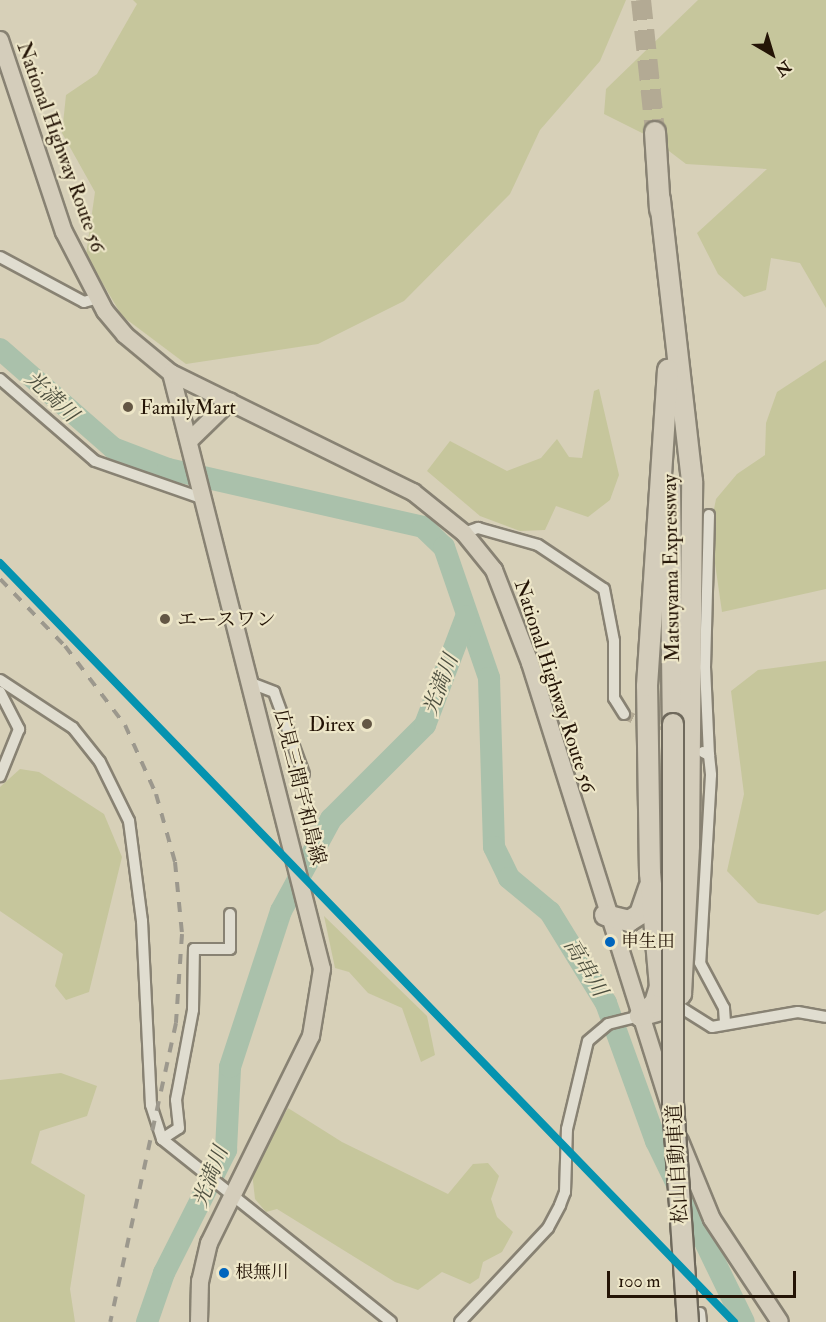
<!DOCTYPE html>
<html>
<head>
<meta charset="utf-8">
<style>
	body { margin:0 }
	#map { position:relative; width:826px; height:1322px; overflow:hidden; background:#d7d0b8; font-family:"IM FELL Double Pica","Noto Serif JP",serif }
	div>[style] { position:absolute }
	.green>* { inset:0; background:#c6c69c }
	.river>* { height:22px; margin:-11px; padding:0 11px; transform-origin:11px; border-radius:11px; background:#aac1ab }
	.minor-tunnel>* { height:10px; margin-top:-5px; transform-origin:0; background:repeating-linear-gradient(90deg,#b3aa94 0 10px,transparent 0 15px) }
	.motorway-tunnel>* { height:20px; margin-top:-10px; transform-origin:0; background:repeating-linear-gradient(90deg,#b3aa94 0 20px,transparent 0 30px) }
	.roads { filter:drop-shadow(2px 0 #888273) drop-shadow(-2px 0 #888273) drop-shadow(0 2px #888273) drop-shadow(0 -2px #888273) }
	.minor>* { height:10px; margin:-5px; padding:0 5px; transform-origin:5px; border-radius:5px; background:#e0ddd0 }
	.primary>* { height:16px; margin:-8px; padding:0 8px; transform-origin:8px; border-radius:8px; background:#d4cdbb }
	.trunk>* { height:16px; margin:-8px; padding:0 8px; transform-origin:8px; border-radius:8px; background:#d4cdbb }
	.motorway>* { height:20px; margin:-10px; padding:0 10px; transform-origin:10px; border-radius:10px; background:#d4cdbb }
	.rail>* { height:4px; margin-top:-2px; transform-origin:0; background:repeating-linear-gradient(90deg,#9c988d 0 10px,transparent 0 20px) }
	.bridges { filter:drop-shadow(2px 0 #6f695c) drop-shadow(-2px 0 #6f695c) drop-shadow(0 2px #6f695c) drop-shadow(0 -2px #6f695c) }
	.motorway-bridge>* { height:20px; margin:-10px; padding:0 10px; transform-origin:10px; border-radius:10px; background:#d4cdbb }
	.rail-1>* { height:8px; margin:-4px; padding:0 4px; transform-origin:4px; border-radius:4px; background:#0593b0 }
	.dots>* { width:16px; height:16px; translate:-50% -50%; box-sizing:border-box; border:3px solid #ede6c8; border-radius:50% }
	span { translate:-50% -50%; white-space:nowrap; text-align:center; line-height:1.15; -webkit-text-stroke:4.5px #ede6c8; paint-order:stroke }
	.bus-label { font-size:18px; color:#241406 }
	.left { translate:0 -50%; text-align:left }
	.street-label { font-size:20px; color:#241406 }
	.poi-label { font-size:20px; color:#241406 }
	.right { translate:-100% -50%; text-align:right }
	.water-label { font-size:21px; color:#4c4e3e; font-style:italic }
	.north { position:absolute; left:742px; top:24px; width:60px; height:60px; -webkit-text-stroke:4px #ede6c8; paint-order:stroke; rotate:142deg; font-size:16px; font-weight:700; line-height:24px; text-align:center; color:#241406 }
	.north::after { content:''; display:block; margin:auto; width:21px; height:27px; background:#241406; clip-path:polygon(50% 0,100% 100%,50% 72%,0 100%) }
	.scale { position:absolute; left:607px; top:1271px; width:189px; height:27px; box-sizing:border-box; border:3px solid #241406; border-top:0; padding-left:8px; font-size:18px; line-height:21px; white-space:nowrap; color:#241406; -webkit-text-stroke:4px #ede6c8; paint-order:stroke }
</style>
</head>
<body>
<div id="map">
	<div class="green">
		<div style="clip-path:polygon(133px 0,626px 0,600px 61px,540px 130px,510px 194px,404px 301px,318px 344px,186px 364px,122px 316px,86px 255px,95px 192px,62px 133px,66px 95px,97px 74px,137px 4px)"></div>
		<div style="clip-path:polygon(698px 0,826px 0,826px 308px,800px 263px,771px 258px,766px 290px,744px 297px,718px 274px,697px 233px,767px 169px,686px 164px,652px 138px,604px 114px,606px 89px)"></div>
		<div style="clip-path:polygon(826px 360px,826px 589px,722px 612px,710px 529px,716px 499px,737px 474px,765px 455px,766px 423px,777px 392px)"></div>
		<div style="clip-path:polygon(599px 389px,619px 475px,610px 500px,588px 517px,556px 506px,545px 530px,520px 531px,480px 516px,427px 471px,450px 441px,507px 471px,541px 458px,557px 439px,569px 457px,582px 458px,594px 391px)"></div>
		<div style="clip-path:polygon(826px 661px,826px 910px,818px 915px,758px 903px,727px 871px,744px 794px,731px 691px,758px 670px)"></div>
		<div style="clip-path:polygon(20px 769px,39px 772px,104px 814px,122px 857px,89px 992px,66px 1000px,55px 986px,63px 954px,0 911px,0 787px)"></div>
		<div style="clip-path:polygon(324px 916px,427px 1016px,435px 1055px,421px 1062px,402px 1008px,368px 993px,349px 972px,335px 968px)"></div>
		<div style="clip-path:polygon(61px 1073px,97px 1086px,87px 1116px,40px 1131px,31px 1163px,85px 1195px,70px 1289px,75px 1322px,0 1322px,0 1080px)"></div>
		<div style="clip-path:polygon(288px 1108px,342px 1142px,448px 1194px,473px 1164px,488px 1163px,499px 1176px,491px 1199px,497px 1217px,513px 1232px,502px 1252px,483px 1262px,479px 1278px,470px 1284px,442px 1272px,418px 1290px,395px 1282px,277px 1209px,266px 1212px,255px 1199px,252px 1172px)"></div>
	</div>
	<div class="river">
		<div style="left:0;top:349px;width:150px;rotate:41.2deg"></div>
		<div style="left:113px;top:448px;width:59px;rotate:20.9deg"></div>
		<div style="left:168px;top:469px;width:262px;rotate:12.8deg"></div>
		<div style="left:423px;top:527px;width:29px;rotate:44deg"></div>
		<div style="left:444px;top:547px;width:139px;rotate:71deg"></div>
		<div style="left:489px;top:678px;width:169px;rotate:88.3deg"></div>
		<div style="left:494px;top:847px;width:34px;rotate:64deg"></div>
		<div style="left:509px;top:878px;width:53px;rotate:39.7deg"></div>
		<div style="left:550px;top:912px;width:107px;rotate:58.4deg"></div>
		<div style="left:606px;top:1003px;width:147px;rotate:70.1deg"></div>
		<div style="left:656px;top:1141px;width:201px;rotate:64.1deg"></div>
		<div style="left:147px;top:1322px;width:52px;rotate:-70.9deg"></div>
		<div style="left:164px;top:1273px;width:138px;rotate:-63.2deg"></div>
		<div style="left:226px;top:1150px;width:83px;rotate:-87.2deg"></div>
		<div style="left:230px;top:1067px;width:164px;rotate:-71.9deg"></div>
		<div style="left:281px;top:911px;width:105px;rotate:-61.5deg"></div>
		<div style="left:331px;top:819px;width:133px;rotate:-45deg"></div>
		<div style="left:425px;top:725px;width:116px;rotate:-69.2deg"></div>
	</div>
	<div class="minor-tunnel">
		<div style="left:624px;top:714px;width:57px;rotate:26.1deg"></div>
	</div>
	<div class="motorway-tunnel">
		<div style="left:641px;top:0;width:133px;rotate:83.9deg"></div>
	</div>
	<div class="roads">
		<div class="minor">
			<div style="left:0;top:257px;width:95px;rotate:28.2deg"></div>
			<div style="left:84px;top:302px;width:15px;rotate:-16deg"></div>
			<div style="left:0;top:379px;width:125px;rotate:40.8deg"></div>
			<div style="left:95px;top:461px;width:115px;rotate:19.2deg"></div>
			<div style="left:709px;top:515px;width:152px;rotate:91.5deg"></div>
			<div style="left:705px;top:667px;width:88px;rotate:87.4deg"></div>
			<div style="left:464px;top:533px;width:15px;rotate:-20deg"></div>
			<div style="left:478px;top:528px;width:62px;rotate:15.8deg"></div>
			<div style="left:538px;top:545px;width:79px;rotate:33.7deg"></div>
			<div style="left:604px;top:589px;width:53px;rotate:79.1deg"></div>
			<div style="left:614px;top:641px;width:57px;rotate:90deg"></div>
			<div style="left:614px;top:698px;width:19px;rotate:58deg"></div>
			<div style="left:0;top:680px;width:87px;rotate:33.3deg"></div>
			<div style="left:73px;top:728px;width:43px;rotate:51.5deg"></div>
			<div style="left:100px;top:762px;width:66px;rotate:63.8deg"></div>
			<div style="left:129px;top:821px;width:101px;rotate:82.6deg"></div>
			<div style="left:142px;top:921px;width:184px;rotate:87.2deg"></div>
			<div style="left:151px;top:1105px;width:36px;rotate:72deg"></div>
			<div style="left:162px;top:1139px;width:293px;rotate:38.6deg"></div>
			<div style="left:251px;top:683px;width:25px;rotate:21deg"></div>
			<div style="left:274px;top:692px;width:87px;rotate:69.9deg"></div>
			<div style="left:0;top:692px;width:42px;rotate:62.8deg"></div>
			<div style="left:19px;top:729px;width:51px;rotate:112deg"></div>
			<div style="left:703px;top:752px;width:7px;rotate:27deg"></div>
			<div style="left:709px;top:755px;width:20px;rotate:84deg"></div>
			<div style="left:711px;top:775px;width:188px;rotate:93.3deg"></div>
			<div style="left:700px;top:963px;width:51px;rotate:61.9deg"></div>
			<div style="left:724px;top:1008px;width:16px;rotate:86deg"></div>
			<div style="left:672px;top:1002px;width:47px;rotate:32deg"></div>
			<div style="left:712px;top:1027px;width:87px;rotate:-9.9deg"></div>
			<div style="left:798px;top:1012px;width:28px;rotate:10deg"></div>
			<div style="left:162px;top:1139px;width:20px;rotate:-33deg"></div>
			<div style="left:179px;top:1128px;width:28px;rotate:-96deg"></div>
			<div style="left:176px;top:1100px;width:92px;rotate:-79.3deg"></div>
			<div style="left:193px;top:1010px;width:61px;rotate:-89.1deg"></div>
			<div style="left:194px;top:949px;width:36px"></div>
			<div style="left:230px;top:949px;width:35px;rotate:-90deg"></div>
			<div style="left:700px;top:1313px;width:9px;rotate:84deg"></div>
			<div style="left:460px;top:1322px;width:129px;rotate:-46.9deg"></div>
			<div style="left:548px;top:1228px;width:26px;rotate:-62deg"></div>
			<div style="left:560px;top:1205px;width:14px;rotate:-69deg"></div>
			<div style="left:565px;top:1192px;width:63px;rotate:-88.2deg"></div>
			<div style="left:567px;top:1129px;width:90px;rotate:-76.6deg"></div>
			<div style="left:588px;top:1041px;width:26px;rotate:-40deg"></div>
			<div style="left:608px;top:1024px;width:33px;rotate:-14deg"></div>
		</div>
		<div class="primary">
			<div style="left:171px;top:373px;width:615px;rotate:75.78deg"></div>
			<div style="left:322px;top:969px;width:68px;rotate:99.3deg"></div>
			<div style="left:311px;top:1036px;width:231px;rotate:116.2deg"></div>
			<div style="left:209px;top:1243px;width:39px;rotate:103deg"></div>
			<div style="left:200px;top:1281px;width:41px;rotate:91.4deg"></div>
			<div style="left:189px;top:441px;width:57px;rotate:-44.3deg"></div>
		</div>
		<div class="trunk">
			<div style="left:0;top:40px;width:202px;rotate:71.6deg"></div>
			<div style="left:64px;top:232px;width:89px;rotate:62.6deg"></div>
			<div style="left:105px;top:311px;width:31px;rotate:50deg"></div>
			<div style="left:125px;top:335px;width:60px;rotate:39.6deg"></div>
			<div style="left:171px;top:373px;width:270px;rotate:26.2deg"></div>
			<div style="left:413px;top:492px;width:65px;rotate:38.8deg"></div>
			<div style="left:464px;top:533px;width:48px;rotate:51deg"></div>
			<div style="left:494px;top:570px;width:100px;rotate:68.8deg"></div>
			<div style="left:530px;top:663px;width:466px;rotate:72.5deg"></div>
			<div style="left:680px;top:1141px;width:84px;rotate:67.7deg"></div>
			<div style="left:712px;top:1219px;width:123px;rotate:56.6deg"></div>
		</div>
		<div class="motorway">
			<div style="left:655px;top:132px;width:78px;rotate:86.3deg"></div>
			<div style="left:670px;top:488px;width:236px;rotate:89.3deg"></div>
			<div style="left:605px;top:915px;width:25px;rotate:14deg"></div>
			<div style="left:629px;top:921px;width:13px;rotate:-32deg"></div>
			<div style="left:640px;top:914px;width:28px;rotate:-71deg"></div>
			<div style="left:640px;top:1016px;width:22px;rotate:-16deg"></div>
			<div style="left:661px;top:1010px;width:26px;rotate:-39deg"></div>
			<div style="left:681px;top:994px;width:148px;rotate:-86.9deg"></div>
			<div style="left:689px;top:846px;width:365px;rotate:-89.5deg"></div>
			<div style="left:692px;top:481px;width:284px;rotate:-96.5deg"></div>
			<div style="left:640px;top:1016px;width:20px;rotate:-41deg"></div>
			<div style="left:655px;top:1003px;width:17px;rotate:-73deg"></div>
			<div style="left:660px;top:987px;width:114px;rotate:-95deg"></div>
			<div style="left:650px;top:873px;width:187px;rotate:-90.9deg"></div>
			<div style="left:647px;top:686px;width:317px;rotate:-86.2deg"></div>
		</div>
	</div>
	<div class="rail">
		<div style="left:0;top:579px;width:93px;rotate:45.9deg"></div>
		<div style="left:65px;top:646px;width:99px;rotate:52.8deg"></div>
		<div style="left:125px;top:725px;width:76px;rotate:65.8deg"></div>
		<div style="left:156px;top:794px;width:71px;rotate:74.4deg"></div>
		<div style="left:175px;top:862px;width:72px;rotate:84.4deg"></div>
		<div style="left:182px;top:934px;width:89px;rotate:93.9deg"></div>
		<div style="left:176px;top:1023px;width:306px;rotate:102.4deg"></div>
	</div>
	<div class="bridges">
		<div class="motorway-bridge">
			<div style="left:673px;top:724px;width:379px;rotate:90deg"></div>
			<div style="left:673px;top:1103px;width:220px;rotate:86.1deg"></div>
		</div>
	</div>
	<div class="rail-1">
		<div style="left:0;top:563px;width:1056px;rotate:45.96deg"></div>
	</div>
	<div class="dots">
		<div style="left:128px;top:407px;background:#635644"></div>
		<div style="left:165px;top:619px;background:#635644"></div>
		<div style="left:367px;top:724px;background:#635644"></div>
		<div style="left:610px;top:942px;background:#0065bd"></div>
		<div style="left:224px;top:1273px;background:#0065bd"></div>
	</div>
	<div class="bus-label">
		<span class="left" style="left:621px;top:942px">申生田</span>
		<span class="left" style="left:235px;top:1273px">根無川</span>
	</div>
	<div class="street-label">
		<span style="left:61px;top:147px;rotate:70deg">National Highway Route 56</span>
		<span style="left:671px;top:568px;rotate:-91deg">Matsuyama Expressway</span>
		<span style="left:555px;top:686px;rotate:72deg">National Highway Route 56</span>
		<span style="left:300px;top:787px;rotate:76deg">広見三間宇和島線</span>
		<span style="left:677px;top:1164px;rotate:-93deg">松山自動車道</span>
	</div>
	<div class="poi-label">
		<span class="left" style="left:140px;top:407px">FamilyMart</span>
		<span class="left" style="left:177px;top:619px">エースワン</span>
		<span class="right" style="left:355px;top:724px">Direx</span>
	</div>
	<div class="water-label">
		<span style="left:51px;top:397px;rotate:43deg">光満川</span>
		<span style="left:441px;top:685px;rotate:-69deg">光満川</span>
		<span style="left:585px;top:968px;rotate:59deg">高串川</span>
		<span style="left:211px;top:1177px;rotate:-69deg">光満川</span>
	</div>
	<div class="north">N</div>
	<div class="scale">100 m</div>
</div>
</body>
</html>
